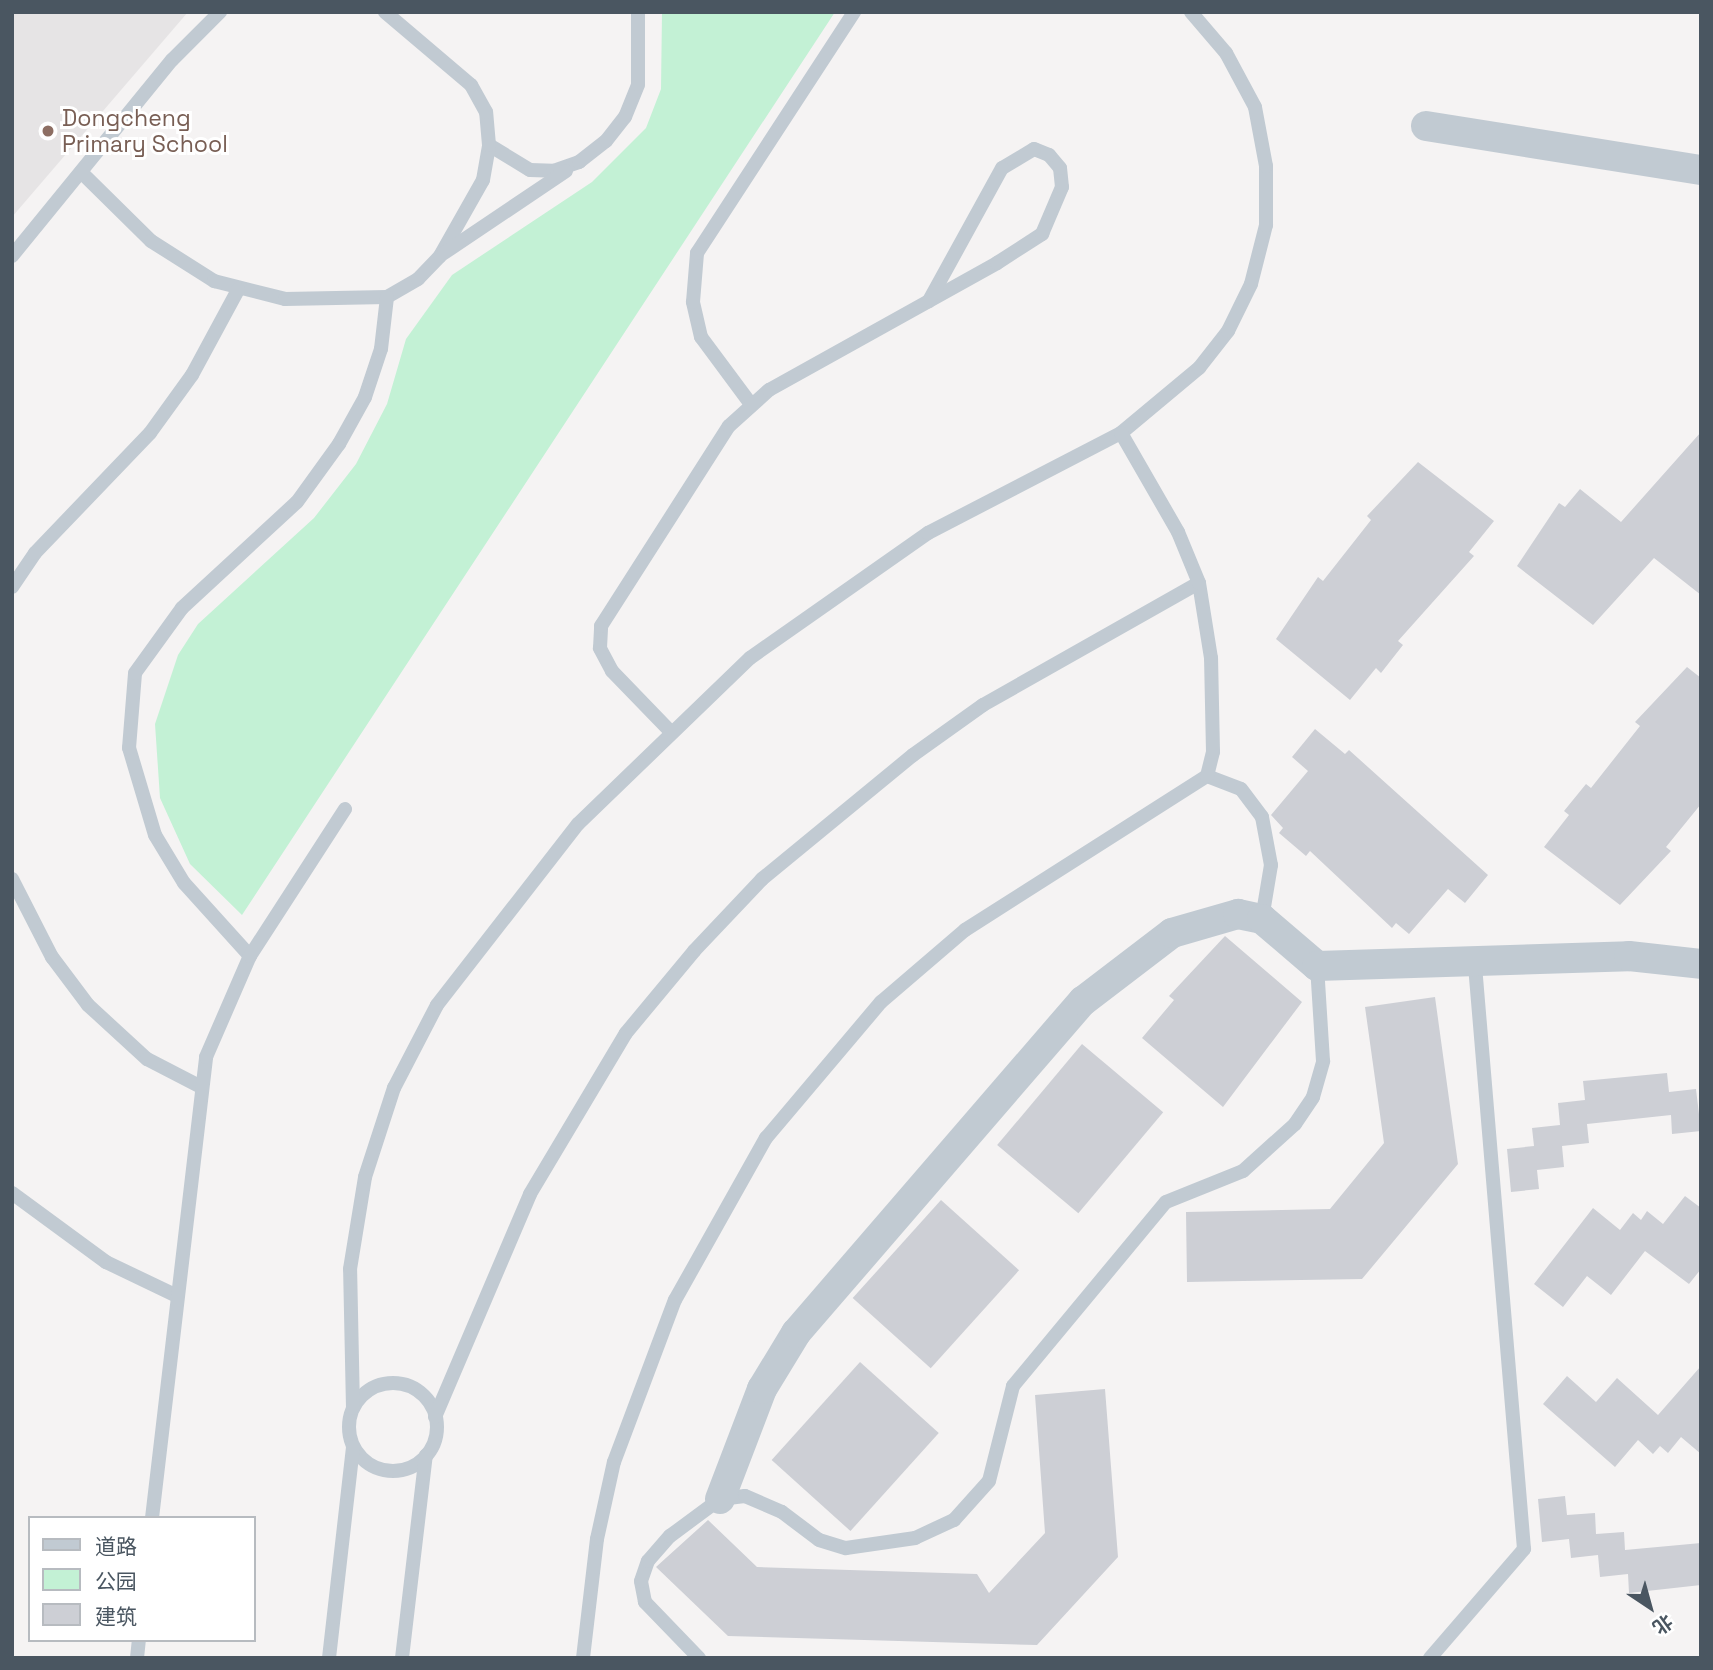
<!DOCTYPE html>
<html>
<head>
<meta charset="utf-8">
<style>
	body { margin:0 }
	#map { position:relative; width:1713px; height:1670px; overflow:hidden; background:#f5f3f3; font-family:"Space Grotesk","Noto Sans SC",sans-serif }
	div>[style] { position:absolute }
	.education>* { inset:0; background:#e6e4e5 }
	.green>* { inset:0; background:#c3f1d5 }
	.building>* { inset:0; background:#cdcfd5; transform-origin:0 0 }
	.lane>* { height:14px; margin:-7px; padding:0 7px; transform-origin:7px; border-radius:7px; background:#c1cad2 }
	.lane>.ring { margin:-7px; padding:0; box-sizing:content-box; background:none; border:14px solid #c1cad2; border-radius:50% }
	.street>* { height:30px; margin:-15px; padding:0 15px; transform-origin:15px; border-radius:15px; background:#c1cad2 }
	.dots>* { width:19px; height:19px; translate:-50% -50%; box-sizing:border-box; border:4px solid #fff; border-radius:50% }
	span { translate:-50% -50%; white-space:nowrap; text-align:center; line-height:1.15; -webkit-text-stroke:6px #fff; paint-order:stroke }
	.education-label { font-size:23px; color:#785e54 }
	.left { translate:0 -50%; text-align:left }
	.frame { position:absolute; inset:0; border:14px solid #4a5661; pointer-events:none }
	.legend { position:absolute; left:28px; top:1516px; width:228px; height:126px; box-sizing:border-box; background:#fff; border:2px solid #b7bbc0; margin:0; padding:9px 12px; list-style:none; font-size:21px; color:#4a5661 }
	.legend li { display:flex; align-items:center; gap:14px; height:35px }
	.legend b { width:35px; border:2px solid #b7bbc0 }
	.north { position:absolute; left:1615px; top:1572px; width:70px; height:70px; -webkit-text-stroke:5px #fff; paint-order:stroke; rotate:144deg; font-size:19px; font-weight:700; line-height:28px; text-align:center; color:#4a5661 }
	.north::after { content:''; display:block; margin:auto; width:24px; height:32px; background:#4a5661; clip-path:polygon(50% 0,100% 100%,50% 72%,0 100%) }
</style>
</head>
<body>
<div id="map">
	<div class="education">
		<div style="clip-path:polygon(12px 12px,188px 12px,12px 217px)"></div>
	</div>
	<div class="green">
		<div style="clip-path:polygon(662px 12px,835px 12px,242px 915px,190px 864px,160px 798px,155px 724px,178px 655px,198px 624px,314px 518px,356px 464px,387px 404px,406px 339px,452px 275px,592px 182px,646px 128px,661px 89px)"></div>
	</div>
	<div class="building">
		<div style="clip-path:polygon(1701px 432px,1701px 595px,1654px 558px,1593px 625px,1517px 566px,1559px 503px,1565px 507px,1580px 489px,1621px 522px)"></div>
		<div style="clip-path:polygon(1418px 462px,1494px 521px,1469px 552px,1474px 556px,1398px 641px,1403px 645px,1381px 673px,1376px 668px,1350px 700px,1276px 639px,1318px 577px,1323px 581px,1371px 520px,1367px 516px)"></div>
		<div style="clip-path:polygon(1687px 667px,1701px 678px,1701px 804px,1666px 847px,1671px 851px,1620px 905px,1544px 847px,1569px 815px,1564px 811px,1586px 784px,1591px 788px,1640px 726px,1635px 722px)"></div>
		<div style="clip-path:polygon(1315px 729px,1345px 754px,1349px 750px,1488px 875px,1465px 903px,1448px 889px,1409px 934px,1396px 923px,1392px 928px,1310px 851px,1306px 856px,1279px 833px,1283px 828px,1271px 815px,1308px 771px,1292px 757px)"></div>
		<div style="clip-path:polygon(1225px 936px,1302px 1002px,1223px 1107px,1142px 1038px,1174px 1000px,1169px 996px)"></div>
		<div style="clip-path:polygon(1435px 997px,1458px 1164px,1362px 1279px,1187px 1282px,1186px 1212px,1330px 1209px,1384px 1143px,1365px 1007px)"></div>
		<div style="left:1082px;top:1044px;width:106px;height:132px;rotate:40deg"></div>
		<div style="clip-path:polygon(1667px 1073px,1669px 1092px,1696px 1089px,1701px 1131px,1672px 1134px,1671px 1115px,1587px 1124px,1589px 1143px,1562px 1146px,1564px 1167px,1537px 1170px,1539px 1189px,1511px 1192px,1507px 1149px,1534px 1146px,1532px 1128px,1560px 1125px,1558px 1103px,1585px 1100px,1583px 1081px)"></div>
		<div style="clip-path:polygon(1685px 1196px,1701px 1208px,1701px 1269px,1689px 1284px,1645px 1251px,1611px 1295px,1587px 1276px,1563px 1307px,1534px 1284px,1593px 1208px,1620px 1230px,1633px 1213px,1641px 1220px,1647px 1211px,1663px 1224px)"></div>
		<div style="left:941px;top:1200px;width:105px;height:132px;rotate:42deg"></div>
		<div style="left:860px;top:1362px;width:106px;height:132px;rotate:42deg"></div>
		<div style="clip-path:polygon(1701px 1366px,1701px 1454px,1681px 1437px,1668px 1453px,1660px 1446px,1653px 1454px,1638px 1440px,1615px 1467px,1543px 1404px,1567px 1376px,1596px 1402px,1617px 1378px,1658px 1415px)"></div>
		<div style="clip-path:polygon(1105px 1389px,1118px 1557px,1037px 1645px,728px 1636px,656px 1567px,708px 1520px,757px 1567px,977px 1574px,989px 1593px,1045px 1533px,1035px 1395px)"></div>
		<div style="clip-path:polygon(1565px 1496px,1567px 1515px,1595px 1513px,1596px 1534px,1624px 1532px,1625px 1550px,1701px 1543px,1701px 1585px,1629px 1593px,1628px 1574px,1600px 1577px,1598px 1555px,1571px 1558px,1569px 1539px,1542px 1542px,1538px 1499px)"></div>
	</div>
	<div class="lane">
		<div style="left:489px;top:145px;width:48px;rotate:31.4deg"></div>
		<div style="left:530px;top:170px;width:23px;rotate:2deg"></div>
		<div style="left:553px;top:171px;width:28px;rotate:-19deg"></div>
		<div style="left:579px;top:162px;width:34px;rotate:-38deg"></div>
		<div style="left:606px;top:141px;width:31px;rotate:-52deg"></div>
		<div style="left:625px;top:117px;width:35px;rotate:-68deg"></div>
		<div style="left:638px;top:84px;width:72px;rotate:-90deg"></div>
		<div style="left:81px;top:172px;width:98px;rotate:44.6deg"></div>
		<div style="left:151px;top:241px;width:75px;rotate:32.4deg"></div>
		<div style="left:214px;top:281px;width:73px;rotate:14.2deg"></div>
		<div style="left:285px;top:299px;width:102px;rotate:-1.1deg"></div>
		<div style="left:387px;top:297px;width:36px;rotate:-30deg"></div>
		<div style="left:418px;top:279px;width:32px;rotate:-46deg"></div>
		<div style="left:440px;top:256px;width:87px;rotate:-60.5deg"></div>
		<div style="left:483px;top:180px;width:36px;rotate:-80deg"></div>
		<div style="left:489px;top:145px;width:33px;rotate:-95deg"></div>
		<div style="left:486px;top:112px;width:31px;rotate:-119deg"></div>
		<div style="left:471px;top:85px;width:113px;rotate:-139.7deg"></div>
		<div style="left:444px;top:253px;width:147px;rotate:-33.9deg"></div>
		<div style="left:12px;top:256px;width:253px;rotate:-50.8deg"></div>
		<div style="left:172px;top:60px;width:68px;rotate:-45deg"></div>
		<div style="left:750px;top:403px;width:82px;rotate:-126.6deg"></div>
		<div style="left:701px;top:337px;width:36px;rotate:-103deg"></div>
		<div style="left:693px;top:302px;width:49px;rotate:-85.3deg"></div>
		<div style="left:697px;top:253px;width:288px;rotate:-56.9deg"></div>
		<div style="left:12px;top:587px;width:41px;rotate:-55.9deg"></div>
		<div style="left:35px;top:553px;width:166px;rotate:-46.2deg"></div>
		<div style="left:150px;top:433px;width:72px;rotate:-54.1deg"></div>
		<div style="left:192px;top:375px;width:97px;rotate:-61.6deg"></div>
		<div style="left:669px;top:730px;width:82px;rotate:-134deg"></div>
		<div style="left:612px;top:671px;width:26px;rotate:-118deg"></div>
		<div style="left:600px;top:648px;width:22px;rotate:-87deg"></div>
		<div style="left:601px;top:626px;width:237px;rotate:-57.4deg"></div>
		<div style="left:729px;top:426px;width:54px;rotate:-42deg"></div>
		<div style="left:769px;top:390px;width:261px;rotate:-29.1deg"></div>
		<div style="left:997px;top:263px;width:54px;rotate:-32.8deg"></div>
		<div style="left:1042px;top:234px;width:51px;rotate:-66.9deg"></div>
		<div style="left:1062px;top:187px;width:19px;rotate:-96deg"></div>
		<div style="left:1060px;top:168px;width:17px;rotate:-130deg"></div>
		<div style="left:1049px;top:155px;width:16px;rotate:-158deg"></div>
		<div style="left:1034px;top:149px;width:37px;rotate:149deg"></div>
		<div style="left:1002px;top:168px;width:152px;rotate:118.8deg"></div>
		<div style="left:1207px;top:776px;width:36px;rotate:21deg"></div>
		<div style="left:1241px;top:789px;width:35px;rotate:53deg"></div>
		<div style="left:1262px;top:817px;width:49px;rotate:79.4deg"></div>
		<div style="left:1271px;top:865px;width:55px;rotate:99.5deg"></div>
		<div style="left:12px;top:879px;width:88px;rotate:62.9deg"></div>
		<div style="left:52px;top:957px;width:60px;rotate:53.1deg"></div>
		<div style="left:88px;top:1005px;width:80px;rotate:42.5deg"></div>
		<div style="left:147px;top:1059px;width:61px;rotate:27.4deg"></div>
		<div style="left:250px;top:956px;width:98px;rotate:-132.1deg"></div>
		<div style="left:184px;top:883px;width:56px;rotate:-121.1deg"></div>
		<div style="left:155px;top:835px;width:91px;rotate:-106.6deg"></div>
		<div style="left:129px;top:748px;width:75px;rotate:-85.4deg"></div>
		<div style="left:135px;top:673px;width:80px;rotate:-54.1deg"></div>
		<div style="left:182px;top:608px;width:156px;rotate:-42.7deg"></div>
		<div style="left:297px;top:502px;width:72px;rotate:-54.1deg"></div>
		<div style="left:339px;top:444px;width:54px;rotate:-61deg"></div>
		<div style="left:365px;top:397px;width:51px;rotate:-71.6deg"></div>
		<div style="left:381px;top:349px;width:52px;rotate:-83.4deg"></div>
		<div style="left:12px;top:1193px;width:117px;rotate:36.3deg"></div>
		<div style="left:106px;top:1262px;width:79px;rotate:25.6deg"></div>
		<div class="ring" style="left:349px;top:1383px;width:74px;height:74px"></div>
		<div style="left:353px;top:1408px;width:139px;rotate:-91.2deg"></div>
		<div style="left:350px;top:1269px;width:93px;rotate:-80.7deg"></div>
		<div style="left:365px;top:1177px;width:94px;rotate:-72deg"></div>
		<div style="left:394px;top:1088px;width:93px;rotate:-62.6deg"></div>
		<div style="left:437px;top:1005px;width:229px;rotate:-52.1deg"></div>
		<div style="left:578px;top:824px;width:239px;rotate:-44deg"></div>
		<div style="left:750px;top:658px;width:218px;rotate:-35.1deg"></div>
		<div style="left:928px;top:533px;width:217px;rotate:-27.4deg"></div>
		<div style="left:1121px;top:433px;width:102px;rotate:-39.8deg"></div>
		<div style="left:1199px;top:368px;width:47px;rotate:-51.9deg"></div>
		<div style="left:1228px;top:331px;width:52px;rotate:-63.9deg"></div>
		<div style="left:1251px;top:284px;width:61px;rotate:-75.7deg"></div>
		<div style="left:1266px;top:225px;width:59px;rotate:-90deg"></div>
		<div style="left:1266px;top:166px;width:60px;rotate:-100.6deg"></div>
		<div style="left:1255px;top:107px;width:61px;rotate:-118.2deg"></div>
		<div style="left:1226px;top:53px;width:54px;rotate:-130.5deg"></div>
		<div style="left:435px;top:1417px;width:242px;rotate:-66.9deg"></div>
		<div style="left:530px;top:1194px;width:187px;rotate:-59.2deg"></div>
		<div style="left:626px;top:1033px;width:107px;rotate:-50.3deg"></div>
		<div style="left:694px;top:951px;width:99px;rotate:-46.6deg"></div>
		<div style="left:762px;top:879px;width:195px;rotate:-39.4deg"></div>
		<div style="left:913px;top:755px;width:86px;rotate:-35.5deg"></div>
		<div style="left:983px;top:705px;width:248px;rotate:-29.5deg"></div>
		<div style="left:152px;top:1518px;width:464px;rotate:-83.3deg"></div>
		<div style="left:206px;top:1057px;width:110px;rotate:-66.5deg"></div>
		<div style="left:250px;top:956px;width:175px;rotate:-57.1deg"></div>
		<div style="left:137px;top:1658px;width:18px;rotate:-84deg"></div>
		<div style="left:329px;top:1658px;width:212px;rotate:-83.5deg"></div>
		<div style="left:402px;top:1658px;width:204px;rotate:-83.3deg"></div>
		<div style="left:583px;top:1658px;width:120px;rotate:-83.3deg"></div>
		<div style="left:597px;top:1539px;width:79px;rotate:-77.6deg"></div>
		<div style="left:614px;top:1462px;width:173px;rotate:-69.4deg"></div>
		<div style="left:675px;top:1300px;width:186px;rotate:-60.7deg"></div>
		<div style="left:766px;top:1138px;width:178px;rotate:-49.8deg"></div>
		<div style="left:881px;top:1002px;width:111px;rotate:-40.6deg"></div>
		<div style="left:965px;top:930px;width:287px;rotate:-32.5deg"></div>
		<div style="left:1207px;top:776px;width:25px;rotate:-76deg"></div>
		<div style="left:1213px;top:752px;width:94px;rotate:-91.2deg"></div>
		<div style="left:1211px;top:658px;width:76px;rotate:-99.1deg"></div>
		<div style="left:1199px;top:583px;width:55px;rotate:-112.4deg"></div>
		<div style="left:1178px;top:532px;width:114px;rotate:-119.9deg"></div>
		<div style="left:699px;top:1658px;width:78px;rotate:-134deg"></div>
		<div style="left:645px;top:1602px;width:21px;rotate:-101deg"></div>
		<div style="left:641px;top:1581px;width:21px;rotate:-71deg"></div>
		<div style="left:648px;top:1561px;width:33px;rotate:-49deg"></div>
		<div style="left:670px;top:1536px;width:62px;rotate:-36.5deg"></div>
		<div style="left:720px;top:1499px;width:25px;rotate:-7deg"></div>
		<div style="left:745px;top:1496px;width:40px;rotate:23.4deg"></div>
		<div style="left:782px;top:1512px;width:46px;rotate:37.1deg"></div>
		<div style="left:819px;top:1540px;width:28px;rotate:17deg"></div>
		<div style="left:846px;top:1548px;width:70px;rotate:-8.2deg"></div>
		<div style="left:915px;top:1538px;width:43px;rotate:-24.8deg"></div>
		<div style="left:954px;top:1520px;width:52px;rotate:-48.1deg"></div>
		<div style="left:989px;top:1481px;width:98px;rotate:-75.8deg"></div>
		<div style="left:1013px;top:1386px;width:239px;rotate:-50.3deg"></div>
		<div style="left:1166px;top:1202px;width:83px;rotate:-21.9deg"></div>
		<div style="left:1243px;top:1171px;width:70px;rotate:-42.1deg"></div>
		<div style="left:1295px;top:1124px;width:32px;rotate:-56deg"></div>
		<div style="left:1313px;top:1097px;width:37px;rotate:-74deg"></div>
		<div style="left:1323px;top:1061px;width:95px;rotate:-93.6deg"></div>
		<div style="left:1430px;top:1658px;width:144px;rotate:-49.2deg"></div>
		<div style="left:1524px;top:1549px;width:586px;rotate:-94.8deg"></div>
	</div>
	<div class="street">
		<div style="left:1426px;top:126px;width:278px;rotate:9.1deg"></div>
		<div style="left:720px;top:1499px;width:118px;rotate:-69.1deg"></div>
		<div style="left:762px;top:1389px;width:66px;rotate:-58.7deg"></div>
		<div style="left:796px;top:1333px;width:439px;rotate:-49.2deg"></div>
		<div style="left:1083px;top:1001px;width:112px;rotate:-37.4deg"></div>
		<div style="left:1172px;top:933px;width:69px;rotate:-16.1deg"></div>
		<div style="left:1238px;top:914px;width:25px;rotate:12deg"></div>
		<div style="left:1262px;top:919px;width:72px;rotate:40.5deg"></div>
		<div style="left:1317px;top:966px;width:312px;rotate:-1.8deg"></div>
		<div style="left:1629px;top:956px;width:72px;rotate:6.3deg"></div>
	</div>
	<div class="dots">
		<div style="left:48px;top:131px;background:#8d6e63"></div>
	</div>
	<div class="education-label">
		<span class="left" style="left:62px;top:131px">Dongcheng<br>Primary School</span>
	</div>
	<div class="frame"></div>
	<ul class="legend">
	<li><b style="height:9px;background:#c1cad2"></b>道路</li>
	<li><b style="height:19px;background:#c3f1d5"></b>公园</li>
	<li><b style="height:19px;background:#cdcfd5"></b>建筑</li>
	</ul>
	<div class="north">北</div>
</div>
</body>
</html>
